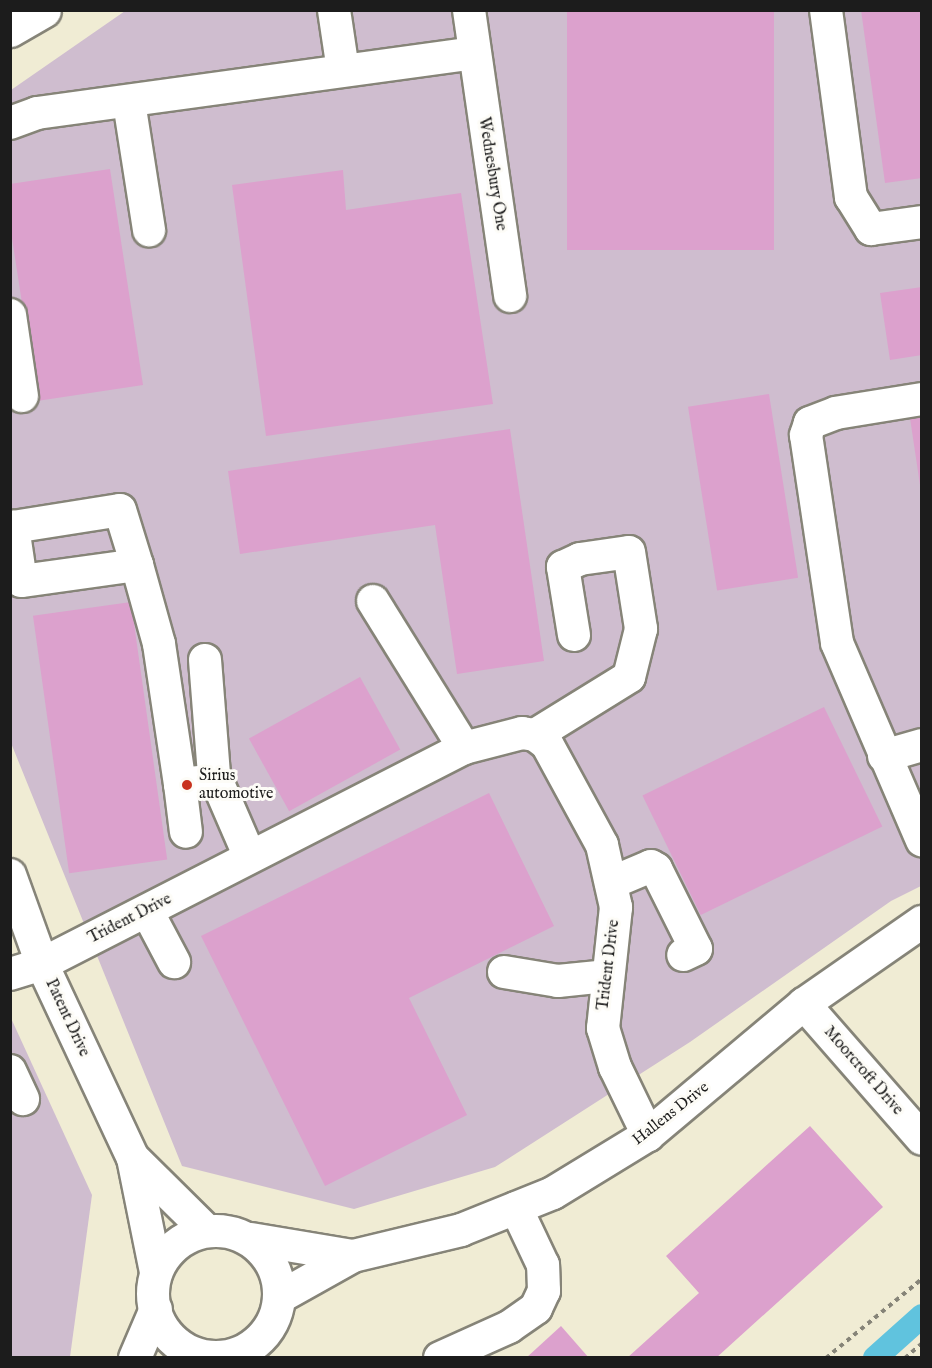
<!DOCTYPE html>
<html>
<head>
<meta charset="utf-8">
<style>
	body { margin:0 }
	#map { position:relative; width:932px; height:1368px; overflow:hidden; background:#f0ecd4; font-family:"IM FELL English",serif }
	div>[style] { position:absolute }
	.industrial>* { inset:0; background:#cfbdcf }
	.canal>* { height:24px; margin:-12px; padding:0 12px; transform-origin:12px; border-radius:12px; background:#60c3de }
	.building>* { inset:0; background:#dca1cd; transform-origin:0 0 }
	.path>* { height:4px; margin-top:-2px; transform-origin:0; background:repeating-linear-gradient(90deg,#868478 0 4.5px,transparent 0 9px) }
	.roads { filter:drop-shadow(2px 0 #868478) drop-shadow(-2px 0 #868478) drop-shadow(0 2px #868478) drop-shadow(0 -2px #868478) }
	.minor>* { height:32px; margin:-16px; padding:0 16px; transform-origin:16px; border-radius:16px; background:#fff }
	.minor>.ring { margin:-16px; padding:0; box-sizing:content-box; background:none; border:32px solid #fff; border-radius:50% }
	.highway>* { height:33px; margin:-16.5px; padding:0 16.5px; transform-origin:16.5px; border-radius:16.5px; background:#fff }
	.dots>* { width:16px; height:16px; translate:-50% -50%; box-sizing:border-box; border:3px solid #fdfcf7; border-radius:50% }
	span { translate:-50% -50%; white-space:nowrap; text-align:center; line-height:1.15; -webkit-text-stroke:6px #fdfcf7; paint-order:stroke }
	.street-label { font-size:16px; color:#1c1c1c }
	.poi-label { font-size:16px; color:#1c1c1c }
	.left { translate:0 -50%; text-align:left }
	.frame { position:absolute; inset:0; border:12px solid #1c1c1c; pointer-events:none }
</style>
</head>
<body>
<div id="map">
	<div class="industrial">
		<div style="clip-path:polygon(125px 11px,921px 11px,921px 886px,891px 901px,690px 1042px,495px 1167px,354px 1209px,182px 1166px,11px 743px,11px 90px)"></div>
		<div style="clip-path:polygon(10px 1016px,92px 1195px,70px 1357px,11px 1357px)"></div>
	</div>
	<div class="canal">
		<div style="left:875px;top:1358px;width:63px;rotate:-41.8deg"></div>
	</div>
	<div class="building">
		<div style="left:567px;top:10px;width:207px;height:240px"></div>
		<div style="clip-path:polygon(861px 10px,922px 10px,922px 178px,885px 183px)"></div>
		<div style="clip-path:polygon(110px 169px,143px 385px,37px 401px,10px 225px,10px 184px)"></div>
		<div style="clip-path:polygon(343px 170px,346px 210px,461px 193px,493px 404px,266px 436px,232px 185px)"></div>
		<div style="clip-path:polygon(922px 287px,922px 355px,890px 360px,880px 293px)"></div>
		<div style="left:769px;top:394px;width:186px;height:82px;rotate:81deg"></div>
		<div style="clip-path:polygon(922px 416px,922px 485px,920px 485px,910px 418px)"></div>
		<div style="clip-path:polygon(510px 429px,544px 661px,457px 674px,435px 525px,240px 554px,228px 471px)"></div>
		<div style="left:131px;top:602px;width:260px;height:99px;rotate:82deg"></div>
		<div style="left:360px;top:677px;width:83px;height:127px;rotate:61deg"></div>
		<div style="left:824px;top:707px;width:133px;height:202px;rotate:64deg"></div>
		<div style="clip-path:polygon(489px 793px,554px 926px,409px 998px,467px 1115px,325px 1186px,201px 936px)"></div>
		<div style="clip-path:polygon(810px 1126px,883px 1207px,716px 1358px,627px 1358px,699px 1293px,666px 1256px)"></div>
		<div style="clip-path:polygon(561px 1326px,589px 1358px,526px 1358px)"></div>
	</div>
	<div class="path">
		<div style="left:826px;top:1358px;width:124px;rotate:-39.5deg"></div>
		<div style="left:905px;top:1358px;width:23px;rotate:-41deg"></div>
	</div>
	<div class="roads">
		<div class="minor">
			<div style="left:334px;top:10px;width:61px;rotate:81.5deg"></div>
			<div style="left:469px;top:10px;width:289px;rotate:81.8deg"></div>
			<div style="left:826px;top:10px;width:189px;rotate:82.4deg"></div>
			<div style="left:851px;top:197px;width:38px;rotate:58deg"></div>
			<div style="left:871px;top:229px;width:51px;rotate:-7.8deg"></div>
			<div style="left:129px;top:102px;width:130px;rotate:81.1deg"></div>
			<div style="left:10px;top:123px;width:29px;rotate:-20deg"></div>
			<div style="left:37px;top:113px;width:441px;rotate:-7.8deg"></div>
			<div style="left:10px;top:315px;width:82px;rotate:81.6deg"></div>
			<div style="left:922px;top:399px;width:87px;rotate:170.8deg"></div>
			<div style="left:836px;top:413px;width:28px;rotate:159deg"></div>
			<div style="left:810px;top:423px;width:13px;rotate:108deg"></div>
			<div style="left:806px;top:435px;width:210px;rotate:81.5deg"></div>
			<div style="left:837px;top:643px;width:215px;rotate:66.7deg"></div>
			<div style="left:137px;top:565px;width:117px;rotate:172.1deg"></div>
			<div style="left:21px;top:581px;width:55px;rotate:-98.4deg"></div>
			<div style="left:13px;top:527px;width:108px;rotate:-9deg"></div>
			<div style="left:120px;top:510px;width:58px;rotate:72.8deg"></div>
			<div style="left:137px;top:565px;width:82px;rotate:74.4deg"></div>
			<div style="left:159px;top:644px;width:142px;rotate:81.5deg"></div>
			<div style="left:180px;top:784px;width:37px;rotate:-6deg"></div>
			<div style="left:373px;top:601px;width:173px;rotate:58.2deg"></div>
			<div style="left:574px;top:635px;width:69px;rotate:-99.2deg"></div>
			<div style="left:563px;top:567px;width:19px;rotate:-25deg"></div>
			<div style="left:580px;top:559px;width:49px;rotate:-8.1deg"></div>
			<div style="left:629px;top:552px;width:78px;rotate:81.1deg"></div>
			<div style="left:641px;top:629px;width:49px;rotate:104deg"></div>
			<div style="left:629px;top:677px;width:110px;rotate:148.3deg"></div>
			<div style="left:535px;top:735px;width:15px;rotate:37deg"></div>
			<div style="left:547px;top:744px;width:115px;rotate:61.4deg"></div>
			<div style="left:602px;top:845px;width:64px;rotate:77.3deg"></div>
			<div style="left:616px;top:907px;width:122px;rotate:96.1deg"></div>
			<div style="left:603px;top:1028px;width:41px;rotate:72.9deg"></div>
			<div style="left:615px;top:1067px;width:76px;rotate:64.1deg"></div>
			<div style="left:205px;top:660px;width:114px;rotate:85.5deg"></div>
			<div style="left:214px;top:774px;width:88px;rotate:66.6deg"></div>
			<div style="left:884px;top:756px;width:40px;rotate:-16deg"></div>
			<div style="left:180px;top:784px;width:48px;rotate:82.9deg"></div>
			<div style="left:10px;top:875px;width:95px;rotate:70.2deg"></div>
			<div style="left:42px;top:964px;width:214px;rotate:64.9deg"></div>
			<div style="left:611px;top:883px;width:43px;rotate:-23deg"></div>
			<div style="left:651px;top:866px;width:6px;rotate:31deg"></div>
			<div style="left:656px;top:869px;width:89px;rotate:63.4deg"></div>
			<div style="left:696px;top:949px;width:14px;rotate:155deg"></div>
			<div style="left:147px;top:911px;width:58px;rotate:62.1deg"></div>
			<div style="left:504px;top:972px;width:55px;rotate:9.5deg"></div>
			<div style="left:558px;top:981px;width:48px;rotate:-5.9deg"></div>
			<div style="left:10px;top:974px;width:34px;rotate:-17deg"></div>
			<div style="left:42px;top:964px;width:474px;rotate:-27.1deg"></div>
			<div style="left:464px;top:748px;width:60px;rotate:-14.5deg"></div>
			<div style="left:522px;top:733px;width:13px;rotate:9deg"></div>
			<div style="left:804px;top:1004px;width:179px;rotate:48.8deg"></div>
			<div style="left:10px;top:1071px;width:31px;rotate:65deg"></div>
			<div class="ring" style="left:153px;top:1231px;width:94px;height:94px"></div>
			<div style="left:251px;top:1239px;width:103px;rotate:9.5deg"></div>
			<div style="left:353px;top:1256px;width:84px;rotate:150.7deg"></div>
			<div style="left:353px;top:1256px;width:111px;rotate:-13.5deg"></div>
			<div style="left:461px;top:1230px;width:99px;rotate:-21.9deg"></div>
			<div style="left:553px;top:1193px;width:111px;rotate:-31.4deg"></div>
			<div style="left:648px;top:1135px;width:204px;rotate:-40deg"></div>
			<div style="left:804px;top:1004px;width:144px;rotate:-34.8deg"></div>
			<div style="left:156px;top:1272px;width:116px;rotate:-101.4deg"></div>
			<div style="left:133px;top:1158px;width:103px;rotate:44.6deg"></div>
			<div style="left:135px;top:1358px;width:53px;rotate:-66.8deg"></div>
			<div style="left:440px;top:1358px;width:76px;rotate:-24.2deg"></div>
			<div style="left:509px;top:1327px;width:33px;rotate:-35deg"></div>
			<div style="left:536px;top:1308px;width:19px;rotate:-65deg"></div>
			<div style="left:544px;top:1291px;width:26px;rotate:-92deg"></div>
			<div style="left:543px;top:1265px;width:63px;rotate:-115.3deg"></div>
		</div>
		<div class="highway">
			<div style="left:10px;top:30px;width:39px;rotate:-30deg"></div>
		</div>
	</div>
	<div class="dots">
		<div style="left:187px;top:785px;background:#c8321e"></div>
	</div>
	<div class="street-label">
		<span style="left:492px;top:174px;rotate:81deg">Wednesbury One</span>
		<span style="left:130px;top:919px;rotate:-27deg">Trident Drive</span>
		<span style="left:609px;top:965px;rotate:-83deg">Trident Drive</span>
		<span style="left:67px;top:1018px;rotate:65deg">Patent Drive</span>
		<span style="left:863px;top:1071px;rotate:49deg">Moorcroft Drive</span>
		<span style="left:671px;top:1114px;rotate:-38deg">Hallens Drive</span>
	</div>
	<div class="poi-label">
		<span class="left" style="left:199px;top:785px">Sirius<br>automotive</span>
	</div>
	<div class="frame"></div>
</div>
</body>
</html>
